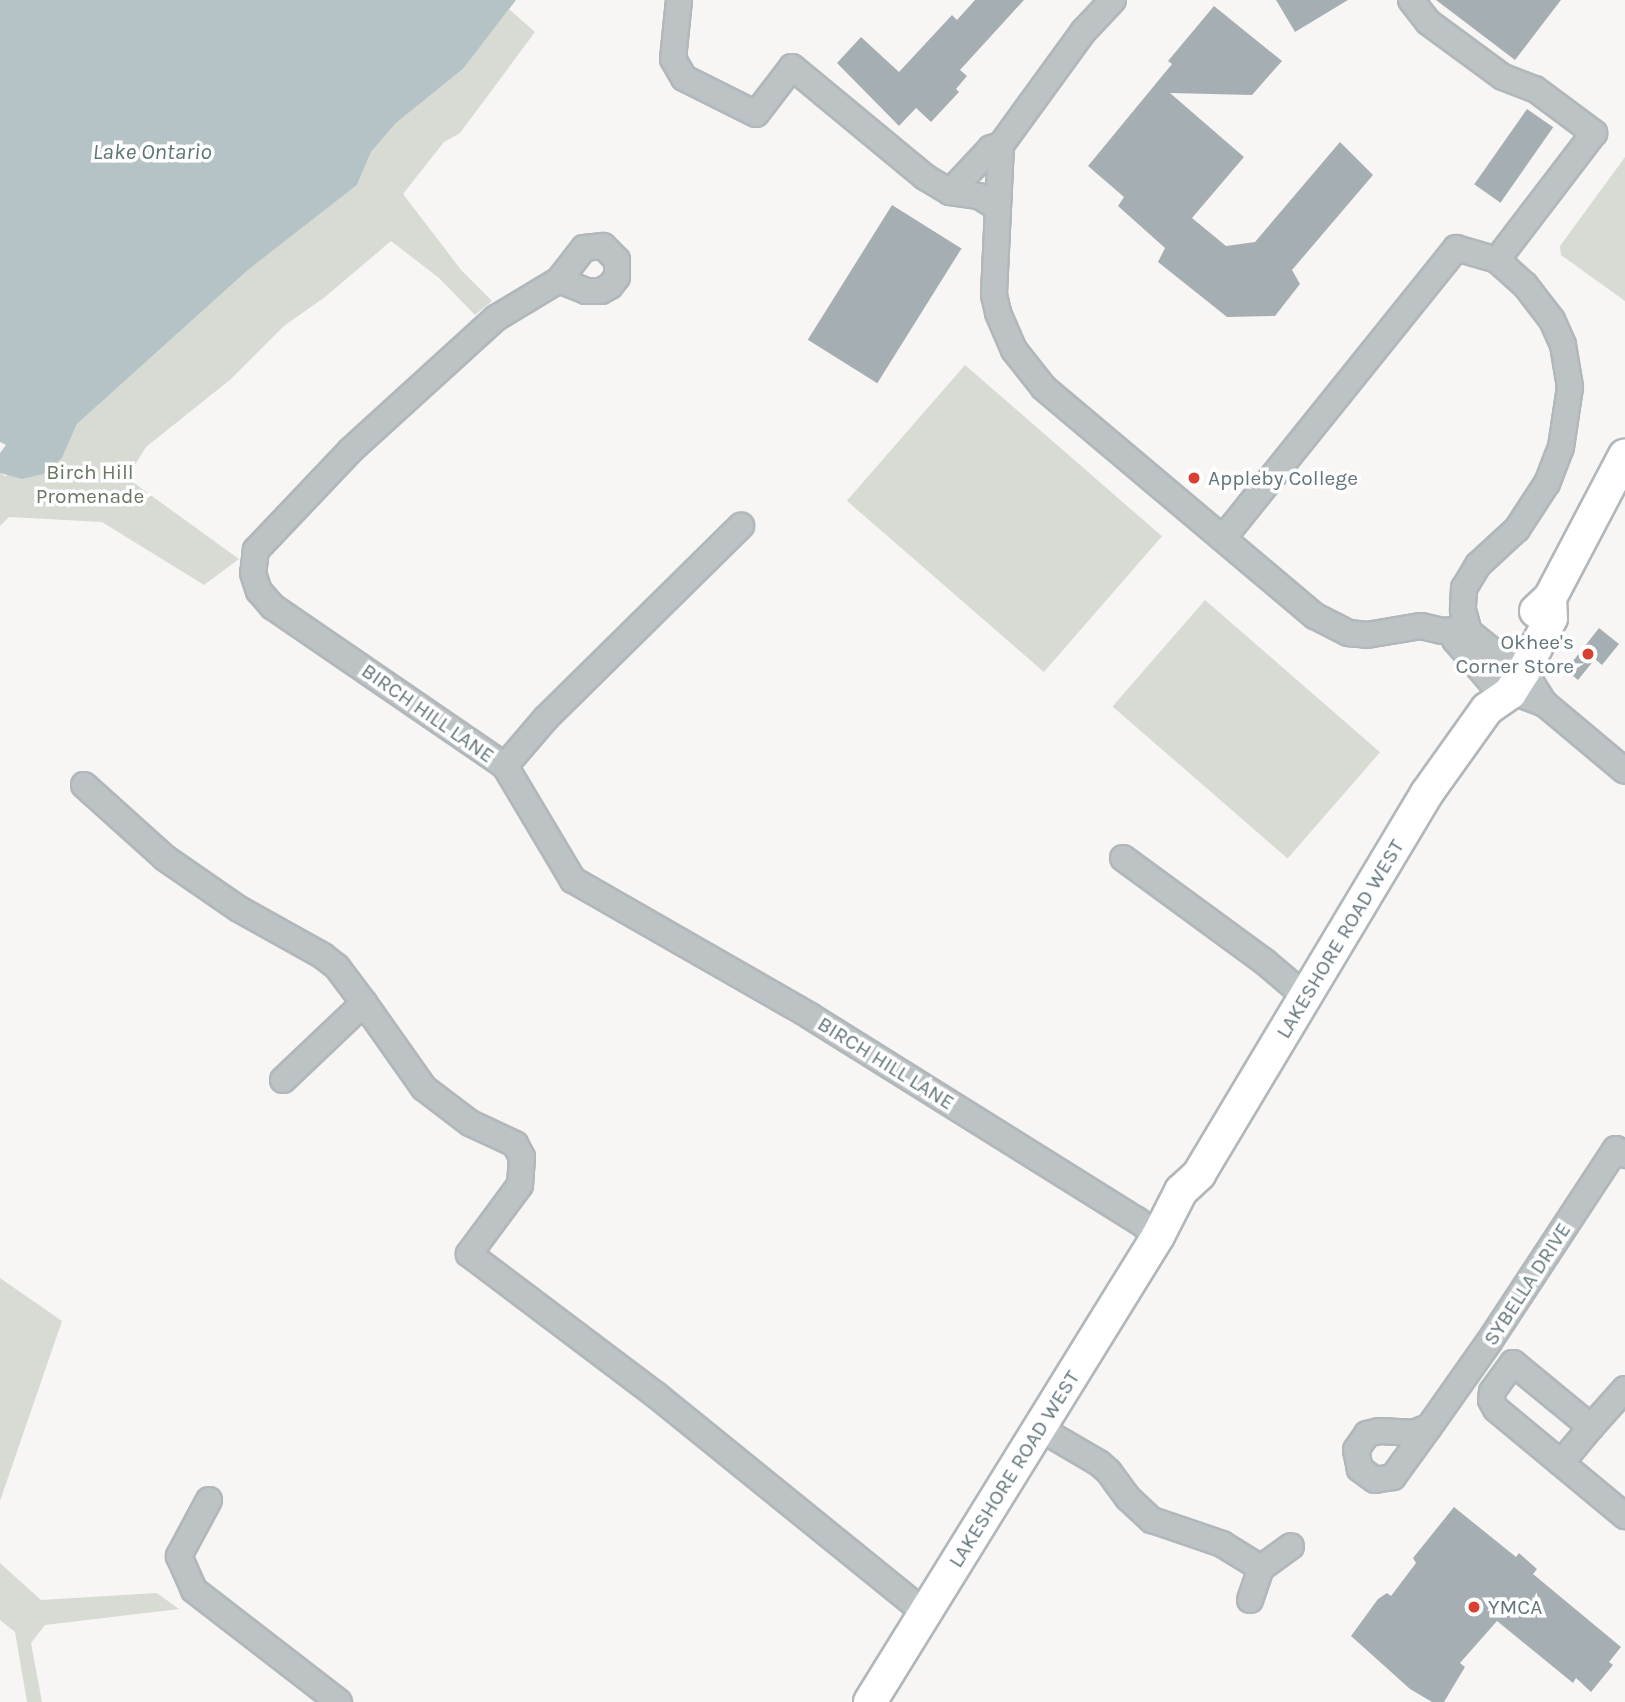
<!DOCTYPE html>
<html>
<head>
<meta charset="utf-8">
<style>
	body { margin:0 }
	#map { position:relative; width:1625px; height:1702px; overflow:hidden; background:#f7f6f4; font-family:Karla,sans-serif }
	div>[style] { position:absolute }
	.green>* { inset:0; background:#d7dbd3; transform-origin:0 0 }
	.water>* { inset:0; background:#b6c3c6 }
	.building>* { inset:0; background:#a5afb3; transform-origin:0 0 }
	.roads { filter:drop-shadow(2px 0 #b1b7ba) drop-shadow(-2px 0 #b1b7ba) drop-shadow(0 2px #b1b7ba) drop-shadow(0 -2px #b1b7ba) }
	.minor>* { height:24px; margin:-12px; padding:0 12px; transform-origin:12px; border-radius:12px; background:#bdc3c5 }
	.major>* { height:32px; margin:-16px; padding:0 16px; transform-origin:16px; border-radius:16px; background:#fff }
	.dots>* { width:19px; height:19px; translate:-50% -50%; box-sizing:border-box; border:4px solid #fff; border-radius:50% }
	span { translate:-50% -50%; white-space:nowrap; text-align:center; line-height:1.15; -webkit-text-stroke:7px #fff; paint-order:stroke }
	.park-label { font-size:21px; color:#687662 }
	.poi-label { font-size:21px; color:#63767d }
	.left { translate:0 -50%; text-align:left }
	.right { translate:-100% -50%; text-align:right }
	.street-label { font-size:21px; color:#63767d }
	.water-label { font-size:23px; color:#5e7578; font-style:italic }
</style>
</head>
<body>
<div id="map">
	<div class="green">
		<div style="clip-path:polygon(509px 9px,535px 32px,460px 133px,444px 142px,403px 194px,462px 271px,492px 301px,475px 315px,439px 278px,391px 241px,325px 297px,284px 326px,231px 379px,146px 447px,127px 478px,239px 559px,204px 585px,102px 522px,9px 517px,0 526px,0 473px,5px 476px,62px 458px,77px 424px,248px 270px,357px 185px,371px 152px,396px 123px,463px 69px)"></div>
		<div style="clip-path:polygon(1625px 157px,1625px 301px,1561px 255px,1560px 246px)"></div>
		<div style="left:965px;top:365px;width:261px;height:180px;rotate:41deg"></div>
		<div style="left:1205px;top:600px;width:232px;height:141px;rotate:41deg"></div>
		<div style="clip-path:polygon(0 1278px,62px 1321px,0 1501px)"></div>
		<div style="clip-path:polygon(0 1563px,41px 1600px,157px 1593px,179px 1609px,45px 1625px,31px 1643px,42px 1702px,27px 1702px,15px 1632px,0 1620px)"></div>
	</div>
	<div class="water">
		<div style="clip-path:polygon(0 0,516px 0,463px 69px,396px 123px,371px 152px,357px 185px,248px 270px,77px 424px,62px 458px,43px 474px,22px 479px,0 473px,0 453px,6px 445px,0 442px)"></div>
	</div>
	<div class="building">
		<div style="clip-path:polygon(975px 0,1024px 0,960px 70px,967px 76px,956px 89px,959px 92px,931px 122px,916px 108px,899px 126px,837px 63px,861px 37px,899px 72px,952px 15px,957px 20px)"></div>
		<div style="clip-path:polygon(1276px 0,1348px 0,1295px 32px)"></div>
		<div style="clip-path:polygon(1436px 0,1561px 0,1515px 60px)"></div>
		<div style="clip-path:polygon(1214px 6px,1282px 61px,1252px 95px,1170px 93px,1244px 157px,1192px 218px,1226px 246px,1255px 242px,1340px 142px,1373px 175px,1292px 270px,1300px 284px,1275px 316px,1227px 317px,1158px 262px,1165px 248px,1118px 206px,1124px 197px,1088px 166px,1172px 64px,1168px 61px)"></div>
		<div style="left:1527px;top:109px;width:32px;height:92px;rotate:35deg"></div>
		<div style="left:892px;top:205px;width:82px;height:159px;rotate:32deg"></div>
		<div style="clip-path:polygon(1599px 628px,1619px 644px,1602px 665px,1595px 659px,1578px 680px,1566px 670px)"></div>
		<div style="clip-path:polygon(1454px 1507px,1516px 1557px,1519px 1553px,1537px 1569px,1533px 1574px,1621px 1647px,1609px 1662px,1613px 1665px,1591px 1692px,1576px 1678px,1573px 1683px,1497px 1621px,1460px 1663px,1465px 1667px,1444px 1702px,1432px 1702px,1410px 1689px,1351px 1636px,1378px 1599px,1387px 1593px,1391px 1596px,1416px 1563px,1413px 1558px)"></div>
	</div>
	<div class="roads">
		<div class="minor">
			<div style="left:679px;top:0;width:59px;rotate:95.8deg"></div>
			<div style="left:673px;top:59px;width:22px;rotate:60deg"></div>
			<div style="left:684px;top:78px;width:80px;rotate:26.6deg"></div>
			<div style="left:756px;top:114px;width:59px;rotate:-52.5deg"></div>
			<div style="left:792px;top:67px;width:173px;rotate:39.6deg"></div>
			<div style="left:925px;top:177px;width:29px;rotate:31deg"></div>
			<div style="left:950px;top:192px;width:29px;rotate:8deg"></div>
			<div style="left:979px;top:196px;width:22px;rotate:32deg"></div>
			<div style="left:1113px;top:0;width:44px;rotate:133.2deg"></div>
			<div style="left:1083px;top:32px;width:140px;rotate:126deg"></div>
			<div style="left:1001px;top:145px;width:150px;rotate:92.7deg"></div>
			<div style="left:994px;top:295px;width:18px;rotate:77deg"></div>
			<div style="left:998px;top:313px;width:40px;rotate:66.6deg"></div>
			<div style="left:1014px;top:350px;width:48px;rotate:51.7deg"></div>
			<div style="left:1044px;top:388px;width:354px;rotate:40.1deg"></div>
			<div style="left:1315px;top:616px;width:38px;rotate:27deg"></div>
			<div style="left:1349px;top:633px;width:18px;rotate:6deg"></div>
			<div style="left:1367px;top:635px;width:55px;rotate:-9.5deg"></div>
			<div style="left:1421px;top:626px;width:22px;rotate:13deg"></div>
			<div style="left:1442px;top:631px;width:14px;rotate:-4deg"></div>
			<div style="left:1411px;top:0;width:28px;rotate:52deg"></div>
			<div style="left:1428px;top:22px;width:93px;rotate:36.3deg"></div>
			<div style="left:1503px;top:77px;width:34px;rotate:21deg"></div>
			<div style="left:1535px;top:89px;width:74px;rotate:36.7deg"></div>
			<div style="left:1594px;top:133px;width:160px;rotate:127.4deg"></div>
			<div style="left:950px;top:192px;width:60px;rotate:-47deg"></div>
			<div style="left:991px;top:148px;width:10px;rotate:-17deg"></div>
			<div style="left:559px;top:280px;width:29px;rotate:22deg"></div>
			<div style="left:586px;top:291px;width:15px"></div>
			<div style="left:601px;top:291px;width:10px;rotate:-29deg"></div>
			<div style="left:610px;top:286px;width:11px;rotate:-52deg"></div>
			<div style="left:617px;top:277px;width:17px;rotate:-90deg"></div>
			<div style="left:617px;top:260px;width:20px;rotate:-135deg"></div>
			<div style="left:603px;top:246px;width:19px;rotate:174deg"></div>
			<div style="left:584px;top:248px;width:41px;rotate:128deg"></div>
			<div style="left:559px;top:280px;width:74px;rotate:148.9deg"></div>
			<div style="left:496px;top:318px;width:197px;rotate:137.7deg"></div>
			<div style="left:350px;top:451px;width:137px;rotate:133.5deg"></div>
			<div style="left:256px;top:550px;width:23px;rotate:97deg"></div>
			<div style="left:253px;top:573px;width:19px;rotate:72deg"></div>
			<div style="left:259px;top:591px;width:21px;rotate:49deg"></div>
			<div style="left:273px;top:607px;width:281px;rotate:34.4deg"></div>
			<div style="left:505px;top:766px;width:133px;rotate:59.2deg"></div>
			<div style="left:573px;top:880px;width:273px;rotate:29.8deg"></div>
			<div style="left:810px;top:1016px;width:385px;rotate:32deg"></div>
			<div style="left:1137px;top:1220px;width:26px;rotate:37deg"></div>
			<div style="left:1224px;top:537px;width:371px;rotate:-51.2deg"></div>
			<div style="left:1456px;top:248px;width:43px;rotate:16.3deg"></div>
			<div style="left:1497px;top:260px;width:38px;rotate:42deg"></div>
			<div style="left:1525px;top:285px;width:44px;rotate:52.4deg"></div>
			<div style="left:1552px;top:320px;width:27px;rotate:66deg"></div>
			<div style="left:1563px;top:345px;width:43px;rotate:80.5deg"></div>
			<div style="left:1570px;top:387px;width:61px;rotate:98.5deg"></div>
			<div style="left:1561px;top:447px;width:39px;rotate:111deg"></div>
			<div style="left:1547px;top:483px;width:55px;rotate:123.1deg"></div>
			<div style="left:1517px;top:529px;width:53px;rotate:137.3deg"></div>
			<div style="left:1478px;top:565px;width:27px;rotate:121deg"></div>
			<div style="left:1464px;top:588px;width:22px;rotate:93deg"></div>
			<div style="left:1463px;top:610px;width:23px;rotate:75deg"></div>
			<div style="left:1545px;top:704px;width:56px;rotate:-159deg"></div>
			<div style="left:1493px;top:684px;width:58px;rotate:-130.8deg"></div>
			<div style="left:1455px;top:640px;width:10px;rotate:-84deg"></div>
			<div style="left:1456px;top:630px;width:13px;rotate:9deg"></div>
			<div style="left:1469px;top:632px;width:46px;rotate:38.9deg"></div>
			<div style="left:1505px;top:661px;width:21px;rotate:28deg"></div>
			<div style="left:1524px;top:671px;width:39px;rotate:58deg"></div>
			<div style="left:1545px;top:704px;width:104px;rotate:39.9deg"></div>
			<div style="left:505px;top:766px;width:63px;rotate:-49.5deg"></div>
			<div style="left:546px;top:718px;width:274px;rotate:-44.6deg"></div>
			<div style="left:84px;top:785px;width:109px;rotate:42deg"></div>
			<div style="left:165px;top:858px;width:90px;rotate:34.6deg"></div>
			<div style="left:239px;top:909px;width:96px;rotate:29.2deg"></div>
			<div style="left:323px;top:956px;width:18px;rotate:38deg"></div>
			<div style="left:337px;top:967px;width:45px;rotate:53.1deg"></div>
			<div style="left:1123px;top:858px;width:176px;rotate:36.2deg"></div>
			<div style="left:1265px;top:962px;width:52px;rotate:40.4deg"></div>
			<div style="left:283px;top:1080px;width:112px;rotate:-43.5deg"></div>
			<div style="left:364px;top:1003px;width:104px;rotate:54.8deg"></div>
			<div style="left:424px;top:1088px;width:58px;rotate:37.3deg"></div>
			<div style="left:470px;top:1123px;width:50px;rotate:25deg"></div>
			<div style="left:515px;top:1144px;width:15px;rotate:62deg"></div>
			<div style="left:522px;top:1157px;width:28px;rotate:94deg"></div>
			<div style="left:520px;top:1185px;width:86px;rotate:126.5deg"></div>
			<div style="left:469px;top:1254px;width:234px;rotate:37deg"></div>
			<div style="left:656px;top:1395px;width:346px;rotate:39deg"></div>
			<div style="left:1429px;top:1427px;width:104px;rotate:-54.8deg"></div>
			<div style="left:1489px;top:1342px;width:231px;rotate:-56.7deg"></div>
			<div style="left:1616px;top:1149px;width:11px;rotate:34deg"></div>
			<div style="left:1429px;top:1427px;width:62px;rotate:125.8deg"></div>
			<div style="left:1393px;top:1477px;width:18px;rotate:171deg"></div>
			<div style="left:1375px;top:1480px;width:19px;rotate:-144deg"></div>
			<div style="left:1360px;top:1469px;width:19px;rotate:-102deg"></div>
			<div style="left:1356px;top:1450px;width:19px;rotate:-55deg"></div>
			<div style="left:1367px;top:1434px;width:12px;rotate:-14deg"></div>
			<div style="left:1379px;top:1431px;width:34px;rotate:3deg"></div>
			<div style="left:1413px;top:1433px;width:17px;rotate:-21deg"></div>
			<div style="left:1591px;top:1427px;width:51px;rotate:-48.2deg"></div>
			<div style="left:1039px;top:1428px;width:69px;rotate:30.3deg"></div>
			<div style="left:1099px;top:1463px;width:13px;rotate:42deg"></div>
			<div style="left:1109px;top:1472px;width:32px;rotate:54deg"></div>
			<div style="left:1128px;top:1498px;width:33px;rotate:43deg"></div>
			<div style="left:1152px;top:1520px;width:74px;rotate:18.9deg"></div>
			<div style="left:1222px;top:1544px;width:46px;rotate:31.6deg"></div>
			<div style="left:1561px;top:1463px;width:47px;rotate:-50.2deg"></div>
			<div style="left:1591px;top:1427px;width:101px;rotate:-140.6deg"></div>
			<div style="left:1513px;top:1363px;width:36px;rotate:126deg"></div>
			<div style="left:1492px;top:1392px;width:8px;rotate:97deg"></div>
			<div style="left:1491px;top:1400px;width:10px;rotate:61deg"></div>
			<div style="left:1496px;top:1409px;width:168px;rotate:39.7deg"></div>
			<div style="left:209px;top:1500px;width:64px;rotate:118.2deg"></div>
			<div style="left:179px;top:1556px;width:37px;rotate:66deg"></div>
			<div style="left:194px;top:1590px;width:183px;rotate:37.7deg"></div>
			<div style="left:1250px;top:1600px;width:34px;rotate:-71deg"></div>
			<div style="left:1261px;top:1568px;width:37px;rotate:-36deg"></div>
		</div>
		<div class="major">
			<div style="left:1536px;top:611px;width:19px;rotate:-43deg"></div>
			<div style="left:1550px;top:598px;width:161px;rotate:-62.3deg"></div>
			<div style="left:870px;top:1702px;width:548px;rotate:-58.28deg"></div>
			<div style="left:1158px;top:1236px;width:51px;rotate:-62.9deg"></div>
			<div style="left:1181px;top:1191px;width:25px;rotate:-43deg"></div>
			<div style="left:1199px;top:1174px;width:444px;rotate:-59.1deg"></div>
			<div style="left:1427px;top:793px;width:103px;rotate:-54.5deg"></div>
			<div style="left:1487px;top:709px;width:28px;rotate:-35deg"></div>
			<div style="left:1510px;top:693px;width:26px;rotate:-58deg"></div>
			<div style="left:1524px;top:671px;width:59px;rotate:-63deg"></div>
			<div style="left:1551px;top:618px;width:20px;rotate:-93deg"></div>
		</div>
	</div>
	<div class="dots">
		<div style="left:1194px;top:478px;background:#da4031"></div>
		<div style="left:1588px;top:654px;background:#da4031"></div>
		<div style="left:1474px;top:1607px;background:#da4031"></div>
	</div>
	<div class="park-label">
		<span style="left:90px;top:484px">Birch Hill<br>Promenade</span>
	</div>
	<div class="poi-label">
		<span class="left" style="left:1208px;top:478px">Appleby College</span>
		<span class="right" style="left:1574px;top:654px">Okhee's<br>Corner Store</span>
		<span class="left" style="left:1488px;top:1607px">YMCA</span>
	</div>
	<div class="street-label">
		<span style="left:428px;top:713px;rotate:35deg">BIRCH HILL LANE</span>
		<span style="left:1340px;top:939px;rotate:-59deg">LAKESHORE ROAD WEST</span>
		<span style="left:886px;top:1063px;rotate:32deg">BIRCH HILL LANE</span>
		<span style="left:1527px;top:1284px;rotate:-57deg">SYBELLA DRIVE</span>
		<span style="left:1014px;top:1469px;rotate:-58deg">LAKESHORE ROAD WEST</span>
	</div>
	<div class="water-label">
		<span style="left:152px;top:152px">Lake Ontario</span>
	</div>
</div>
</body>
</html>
